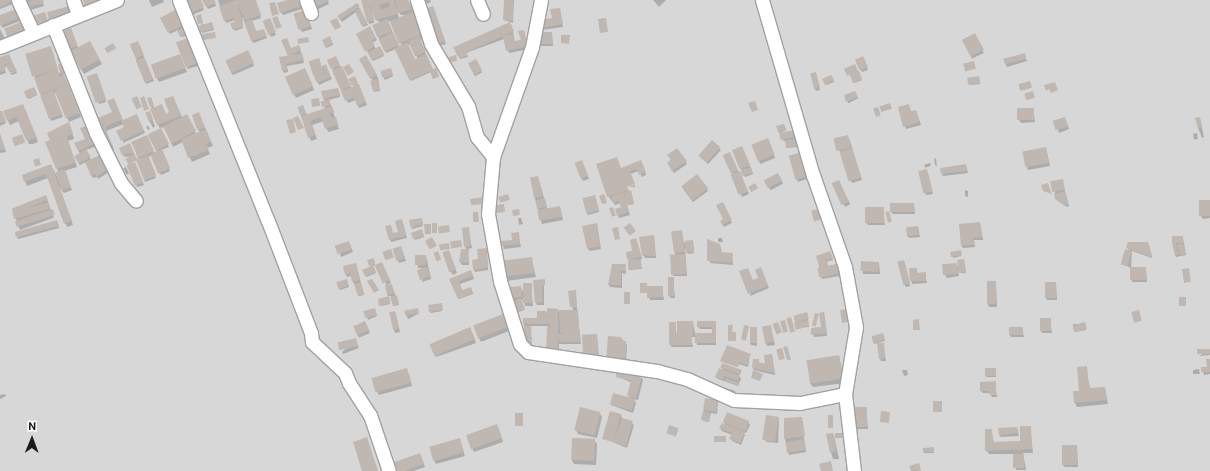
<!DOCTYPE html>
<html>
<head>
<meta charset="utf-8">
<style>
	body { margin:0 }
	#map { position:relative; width:1210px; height:471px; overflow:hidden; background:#ece8e0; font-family:Roboto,sans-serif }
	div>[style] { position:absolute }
	.residential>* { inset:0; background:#d8d7d7; transform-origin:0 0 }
	.shadow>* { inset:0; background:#0003; transform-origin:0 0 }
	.building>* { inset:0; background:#c0b7b0; transform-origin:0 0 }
	.roads { filter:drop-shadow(1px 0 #a1a1a1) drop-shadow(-1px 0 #a1a1a1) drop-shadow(0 1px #a1a1a1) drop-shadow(0 -1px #a1a1a1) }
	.minor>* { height:13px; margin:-6.5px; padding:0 6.5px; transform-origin:6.5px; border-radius:6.5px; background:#fff }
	span { translate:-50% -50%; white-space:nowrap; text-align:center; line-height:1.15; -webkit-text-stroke:3px #fff; paint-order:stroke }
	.north { position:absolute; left:12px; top:419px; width:40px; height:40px; -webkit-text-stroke:3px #fff; paint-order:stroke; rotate:1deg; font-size:11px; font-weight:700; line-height:16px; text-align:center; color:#1a1a1a }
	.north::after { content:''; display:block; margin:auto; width:14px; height:18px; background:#1a1a1a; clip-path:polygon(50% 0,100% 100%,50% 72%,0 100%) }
</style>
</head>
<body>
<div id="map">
	<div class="residential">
		<div style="left:0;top:0;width:1210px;height:471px"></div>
	</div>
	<div class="shadow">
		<div style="clip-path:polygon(0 0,14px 0,15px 3px,0 9px)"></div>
		<div style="clip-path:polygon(23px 0,42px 0,44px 6px,27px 11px)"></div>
		<div style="clip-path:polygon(149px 0,163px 0,164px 2px,152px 7px)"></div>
		<div style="clip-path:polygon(187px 0,200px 0,204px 10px,192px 15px)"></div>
		<div style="clip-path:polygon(203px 0,214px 0,216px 6px,208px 9px)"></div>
		<div style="clip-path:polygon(218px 0,255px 0,261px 18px,252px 21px,256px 32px,265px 32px,267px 38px,253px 43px,242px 16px,243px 28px,235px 31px,232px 24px,237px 23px,235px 20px,226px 23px)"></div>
		<div style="clip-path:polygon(290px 0,300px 0,302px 9px,283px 15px,281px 12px)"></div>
		<div style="clip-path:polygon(308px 0,327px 0,329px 4px,314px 11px)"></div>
		<div style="clip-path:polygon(evenodd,362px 0,368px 0,370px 4px,370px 0,408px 0,424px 38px,420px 40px,433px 71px,436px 70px,438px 77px,433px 78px,431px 72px,411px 81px,396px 49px,386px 53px,373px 25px,380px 22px,376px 20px,372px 8px,374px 23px,369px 24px,362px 0,397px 11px,401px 15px,407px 15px,399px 18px,397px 11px,362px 0,388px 21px,390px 21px,402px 46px,399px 47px,388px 21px,362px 0,410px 44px,418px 59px,415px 60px,408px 45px,410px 44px)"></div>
		<div style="clip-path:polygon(422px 0,430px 0,431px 2px,424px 5px)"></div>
		<div style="clip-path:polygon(505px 0,514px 0,513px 23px,504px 20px)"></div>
		<div style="clip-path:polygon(653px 0,666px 0,659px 7px)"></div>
		<div style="clip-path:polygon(357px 4px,368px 25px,363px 27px,356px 12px,342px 22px,339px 16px)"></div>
		<div style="clip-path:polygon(434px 9px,446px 44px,439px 46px,438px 44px)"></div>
		<div style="clip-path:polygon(560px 9px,563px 27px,542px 30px,541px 27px,553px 19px)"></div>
		<div style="clip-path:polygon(175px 11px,186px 36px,182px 37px,178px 30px,170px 34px,162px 18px)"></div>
		<div style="clip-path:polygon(49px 12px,72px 15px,52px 20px)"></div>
		<div style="clip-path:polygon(17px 13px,20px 21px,2px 28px,0 16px)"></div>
		<div style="clip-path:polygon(307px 14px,312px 29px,302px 32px,295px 15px)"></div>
		<div style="clip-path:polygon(201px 17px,203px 25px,212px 24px,214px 30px,202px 33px)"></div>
		<div style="clip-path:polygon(271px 22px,276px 35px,271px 37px,270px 35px)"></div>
		<div style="clip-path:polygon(22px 26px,25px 33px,9px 38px,5px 29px)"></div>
		<div style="clip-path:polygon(512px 27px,515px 42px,522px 40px,523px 31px,529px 49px,509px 53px,504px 39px,466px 53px,468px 57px,460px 59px,456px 52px)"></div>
		<div style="clip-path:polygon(370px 28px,377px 40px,372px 43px,376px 49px,381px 50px,384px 56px,373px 61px,357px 34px)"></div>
		<div style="clip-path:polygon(0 29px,5px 39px,0 42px)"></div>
		<div style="clip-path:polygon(72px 32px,78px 48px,90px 42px,102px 64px,84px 74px,72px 52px,69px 53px)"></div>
		<div style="clip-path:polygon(552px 33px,553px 46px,541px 46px,539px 43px)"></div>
		<div style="left:975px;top:34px;width:21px;height:13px;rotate:65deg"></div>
		<div style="clip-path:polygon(330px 38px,333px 45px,326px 48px,323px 40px)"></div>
		<div style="clip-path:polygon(188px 41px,198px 66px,188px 69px,187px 67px)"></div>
		<div style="clip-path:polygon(139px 45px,154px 81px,146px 84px,136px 61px)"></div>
		<div style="clip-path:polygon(299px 46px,304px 63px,287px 66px,288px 72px,284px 73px,283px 71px,291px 49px)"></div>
		<div style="clip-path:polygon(50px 47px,59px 74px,64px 64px,66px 74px,63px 74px,81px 117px,69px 122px,56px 93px,54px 94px,63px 117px,51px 121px,27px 55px)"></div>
		<div style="clip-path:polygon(249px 54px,254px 66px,233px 75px,231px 72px)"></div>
		<div style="clip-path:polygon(1024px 54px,1027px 61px,1007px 67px,1004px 59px)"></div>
		<div style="clip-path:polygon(180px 55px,187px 72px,159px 82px,157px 78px)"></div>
		<div style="clip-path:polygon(10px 57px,17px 73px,12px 75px,7px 66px,4px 68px,6px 73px,0 75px,0 58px)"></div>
		<div style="clip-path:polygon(60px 57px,62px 62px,59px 62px,57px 58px)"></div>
		<div style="clip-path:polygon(366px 57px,378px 78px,380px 91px,374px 92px,373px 81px,361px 59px)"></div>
		<div style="clip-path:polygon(336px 58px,351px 88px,354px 87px,355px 78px,367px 105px,359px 108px,356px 100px,348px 103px,329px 61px)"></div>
		<div style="clip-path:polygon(864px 59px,868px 70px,862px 72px,856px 60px)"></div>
		<div style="left:476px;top:61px;width:13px;height:8px;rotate:63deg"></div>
		<div style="clip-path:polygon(310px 62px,321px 67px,325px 65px,332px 79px,319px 85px)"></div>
		<div style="clip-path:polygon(855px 66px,862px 80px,855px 83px,846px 69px)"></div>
		<div style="left:390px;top:69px;width:8px;height:9px;rotate:67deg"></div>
		<div style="clip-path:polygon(307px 73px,314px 90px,296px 98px,286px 77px)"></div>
		<div style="clip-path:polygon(816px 75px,820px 90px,816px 91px,815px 89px)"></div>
		<div style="clip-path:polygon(831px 76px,834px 82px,826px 85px,823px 80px)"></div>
		<div style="clip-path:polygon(89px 77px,98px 77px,106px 102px,99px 104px)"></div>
		<div style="clip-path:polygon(968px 78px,979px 77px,980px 84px,970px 85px)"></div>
		<div style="clip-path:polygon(34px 88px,37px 95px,29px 99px,25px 93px)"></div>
		<div style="clip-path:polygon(339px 91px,340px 97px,329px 100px,339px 129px,328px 132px,324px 121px,312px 125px,317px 139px,311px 141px,301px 115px,303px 106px,307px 115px,325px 109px,324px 98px)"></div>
		<div style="left:855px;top:92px;width:7px;height:11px;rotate:63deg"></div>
		<div style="clip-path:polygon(173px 97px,182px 117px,189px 119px,196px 134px,200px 133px,193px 116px,200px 116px,213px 146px,207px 148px,210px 154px,192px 162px,183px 142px,173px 147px,164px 127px,160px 128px,169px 147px,161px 150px,170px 171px,161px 175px,152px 155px,148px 157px,156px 178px,145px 182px,133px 143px,148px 139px,154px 153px,157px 152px,149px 134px,160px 129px,148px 99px,150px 98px,154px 108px,166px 115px,170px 113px)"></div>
		<div style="clip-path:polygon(899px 108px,911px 112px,916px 111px,921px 125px,906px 129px)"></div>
		<div style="clip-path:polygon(25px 109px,38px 142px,33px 144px,29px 144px,19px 121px,10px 125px,4px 112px)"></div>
		<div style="clip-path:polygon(1033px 109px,1035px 122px,1021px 123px,1019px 120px)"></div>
		<div style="clip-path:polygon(0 112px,6px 123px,0 126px)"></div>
		<div style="clip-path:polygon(149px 112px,155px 126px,153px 128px,149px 120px)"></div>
		<div style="clip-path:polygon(114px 113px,123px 121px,138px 118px,145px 133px,123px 143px,124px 124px,106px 131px,114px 149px,108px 152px,95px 121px)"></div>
		<div style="clip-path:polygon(1200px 119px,1204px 137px,1202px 138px,1198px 128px)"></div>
		<div style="clip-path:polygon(1066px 120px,1069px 129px,1059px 133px,1058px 130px)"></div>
		<div style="clip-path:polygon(69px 123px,74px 139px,68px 141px,77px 167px,64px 171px,72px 190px,64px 193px,59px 187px,73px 225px,67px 227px,48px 178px,27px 186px,25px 181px,51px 165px,61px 184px,51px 141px)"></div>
		<div style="clip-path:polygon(784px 125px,786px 130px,779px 133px,777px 127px)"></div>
		<div style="clip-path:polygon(88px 126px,97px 146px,86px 150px,91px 160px,101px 156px,109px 172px,98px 179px,97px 177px,93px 178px,86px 162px,80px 165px,75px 156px,80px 154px,78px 150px,86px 139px)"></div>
		<div style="clip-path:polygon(146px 126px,148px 126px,150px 129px,148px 130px)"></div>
		<div style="clip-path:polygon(796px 131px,797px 147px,787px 148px,786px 142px,782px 140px)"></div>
		<div style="left:1197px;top:133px;width:6px;height:4px;rotate:81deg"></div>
		<div style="clip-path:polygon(0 134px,6px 152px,0 153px)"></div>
		<div style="clip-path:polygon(849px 138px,862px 180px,852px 183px,842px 153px,839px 151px)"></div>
		<div style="clip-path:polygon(769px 141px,775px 158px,760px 164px,759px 161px)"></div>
		<div style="clip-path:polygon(131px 147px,137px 160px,129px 164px,126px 159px,130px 156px,125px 157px,123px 155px)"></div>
		<div style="clip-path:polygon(719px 148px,721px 150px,708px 164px,699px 155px)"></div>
		<div style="clip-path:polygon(1046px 148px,1050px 166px,1028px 170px,1027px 168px)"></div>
		<div style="clip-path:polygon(677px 149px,687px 164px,674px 173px,668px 163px)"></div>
		<div style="clip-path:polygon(743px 150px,753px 174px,745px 177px,733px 151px)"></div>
		<div style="clip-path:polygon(806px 155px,813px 177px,798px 182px,797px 179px)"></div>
		<div style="clip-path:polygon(731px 156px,749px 194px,742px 197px,732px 172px)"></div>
		<div style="clip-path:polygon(934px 158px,936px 159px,937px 166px,935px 165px)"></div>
		<div style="clip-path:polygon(642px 163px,646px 175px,642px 177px,639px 171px,630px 174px,626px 185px,634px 204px,629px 205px,626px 202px,630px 215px,619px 218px,616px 210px,623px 208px,621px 203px,615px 205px,608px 196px,621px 169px)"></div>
		<div style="left:930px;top:163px;width:3px;height:6px;rotate:72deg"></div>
		<div style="clip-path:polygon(576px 164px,583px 164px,589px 179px,583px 181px)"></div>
		<div style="clip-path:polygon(966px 165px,968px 173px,943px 176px,942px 174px)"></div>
		<div style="clip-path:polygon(128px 166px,136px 166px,144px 185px,137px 187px)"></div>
		<div style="left:126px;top:167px;width:7px;height:3px;rotate:63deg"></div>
		<div style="clip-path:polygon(919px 172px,928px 173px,933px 194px,926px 195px)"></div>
		<div style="left:778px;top:174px;width:11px;height:14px;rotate:63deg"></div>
		<div style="clip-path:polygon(538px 177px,547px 209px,560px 207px,563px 220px,542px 224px,535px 198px)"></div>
		<div style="clip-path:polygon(1062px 180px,1069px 206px,1067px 207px,1058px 201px,1051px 182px)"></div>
		<div style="left:839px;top:182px;width:25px;height:6px;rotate:63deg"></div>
		<div style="clip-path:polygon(635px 185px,635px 187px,629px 187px)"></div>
		<div style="clip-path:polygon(683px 189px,707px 189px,708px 191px,693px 202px)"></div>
		<div style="clip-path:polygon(965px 190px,968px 191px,968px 197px,965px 196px)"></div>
		<div style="clip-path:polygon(595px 196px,599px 212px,588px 215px,586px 212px)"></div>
		<div style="left:47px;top:199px;width:20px;height:36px;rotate:70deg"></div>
		<div style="clip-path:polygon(1210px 201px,1210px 218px,1203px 219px,1201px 216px)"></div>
		<div style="clip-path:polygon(722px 204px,732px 223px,724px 227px,721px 221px,725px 219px)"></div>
		<div style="clip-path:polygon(914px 204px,915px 214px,893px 214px,891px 212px)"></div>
		<div style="clip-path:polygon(883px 208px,885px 225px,868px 225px,866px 223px)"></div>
		<div style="clip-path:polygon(518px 218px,521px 218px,523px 224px,519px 225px)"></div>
		<div style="clip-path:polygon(422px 220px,423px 226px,412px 229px,411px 228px)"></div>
		<div style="clip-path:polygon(403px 223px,407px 238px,391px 242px,387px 227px,393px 234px,400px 233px)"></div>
		<div style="clip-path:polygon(980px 223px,983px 240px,974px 240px,975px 247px,963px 248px,962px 246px)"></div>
		<div style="clip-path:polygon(58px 224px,59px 228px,18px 239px,17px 237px)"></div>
		<div style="clip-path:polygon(597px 224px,601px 249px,590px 251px,588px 249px)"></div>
		<div style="clip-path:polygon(918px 227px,920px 237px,909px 238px,907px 235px)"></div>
		<div style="clip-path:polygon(468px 228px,472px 248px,468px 249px,469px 265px,462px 265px,460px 262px,467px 250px,465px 246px)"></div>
		<div style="clip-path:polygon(422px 231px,424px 237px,415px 240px,413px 233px)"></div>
		<div style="clip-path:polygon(681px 231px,684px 243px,693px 242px,694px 253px,688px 254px,685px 248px,687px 276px,673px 276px,675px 253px)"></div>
		<div style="clip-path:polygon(518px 233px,521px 247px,504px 249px,502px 242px,513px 241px)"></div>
		<div style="clip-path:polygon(654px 236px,656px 258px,645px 258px,643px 255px)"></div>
		<div style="clip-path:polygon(718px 238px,722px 238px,723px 242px,718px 242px)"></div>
		<div style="clip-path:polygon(1183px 238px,1186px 255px,1176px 257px,1173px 243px)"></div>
		<div style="clip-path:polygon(708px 240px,720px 245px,722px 253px,732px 254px,733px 265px,710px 263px)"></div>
		<div style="clip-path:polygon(637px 242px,642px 259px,640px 259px,642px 269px,629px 270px,628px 258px)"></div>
		<div style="clip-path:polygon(350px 244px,353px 252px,341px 257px,340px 254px)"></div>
		<div style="clip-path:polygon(1149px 246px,1152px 258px,1132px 251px,1131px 268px,1146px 268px,1147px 282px,1132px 282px,1131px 268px,1123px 264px,1129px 251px,1128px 248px)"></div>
		<div style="clip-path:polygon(487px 249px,488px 270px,475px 272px,474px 269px)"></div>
		<div style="clip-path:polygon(394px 250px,402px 250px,406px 261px,399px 263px)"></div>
		<div style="clip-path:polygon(830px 252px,833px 260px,826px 262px,828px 267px,845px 275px,822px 279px,817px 257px)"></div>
		<div style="clip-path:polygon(961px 252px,961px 256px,953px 258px,952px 253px)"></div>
		<div style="clip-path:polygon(450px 254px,457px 273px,453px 275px,451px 272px)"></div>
		<div style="clip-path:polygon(416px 256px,426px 256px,431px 279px,422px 282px,425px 268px,418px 268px)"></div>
		<div style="clip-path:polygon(531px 258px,536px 277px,507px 281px,505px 277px)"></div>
		<div style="clip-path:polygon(374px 260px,375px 265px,372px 266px,376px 273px,366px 277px,363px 271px,371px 267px)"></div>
		<div style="clip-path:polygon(964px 261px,966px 273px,960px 273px,958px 270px,959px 276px,947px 278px,945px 275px,956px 264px,959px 269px)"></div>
		<div style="clip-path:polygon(862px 262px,879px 263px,880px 274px,863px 274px)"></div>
		<div style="clip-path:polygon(356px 264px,364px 295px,359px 296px,351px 276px,347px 277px,346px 274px)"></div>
		<div style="clip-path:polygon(905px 264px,910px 286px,906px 287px,904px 284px)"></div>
		<div style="clip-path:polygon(625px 265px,626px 274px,622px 273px,622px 288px,610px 287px,609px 285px)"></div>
		<div style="clip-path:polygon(383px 266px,391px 283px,387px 285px,392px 286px,399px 305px,394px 306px,391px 296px,388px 296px)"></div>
		<div style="clip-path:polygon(910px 269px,916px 269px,918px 274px,925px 273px,927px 283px,912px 284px)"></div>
		<div style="clip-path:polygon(762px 271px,769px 288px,750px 296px,753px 281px,759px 278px)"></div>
		<div style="clip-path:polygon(472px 274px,474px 279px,460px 284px,462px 291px,471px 288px,473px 294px,459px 299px,450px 279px)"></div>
		<div style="clip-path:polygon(673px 278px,675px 298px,671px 298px,669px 296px)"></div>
		<div style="clip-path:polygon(544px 280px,544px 305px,537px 305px,536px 303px)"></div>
		<div style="clip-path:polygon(347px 281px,349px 287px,340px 290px,339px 289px)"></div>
		<div style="clip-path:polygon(988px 282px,995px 282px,996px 284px,997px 307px,989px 307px,988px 304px)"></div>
		<div style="clip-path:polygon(1056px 283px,1057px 300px,1047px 300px,1046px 298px)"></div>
		<div style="clip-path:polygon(531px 284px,533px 306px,525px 306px,524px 300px,520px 300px,524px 310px,517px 313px,509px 298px,520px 287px,524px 293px)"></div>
		<div style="clip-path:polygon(662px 287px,664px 300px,650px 300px,648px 293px,641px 292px)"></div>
		<div style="clip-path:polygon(575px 291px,581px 344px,559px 344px,559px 352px,547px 349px,548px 326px,530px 326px,532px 347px,527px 347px,524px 324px,538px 319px,546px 312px,548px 316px,558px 310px,560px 314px,573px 311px,569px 292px)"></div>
		<div style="clip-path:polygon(389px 298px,390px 304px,381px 306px,380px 305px)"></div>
		<div style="clip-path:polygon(442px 305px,442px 311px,431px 313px,430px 312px)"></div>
		<div style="clip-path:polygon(374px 309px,377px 316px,368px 320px,366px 312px)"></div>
		<div style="left:417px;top:310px;width:4px;height:12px;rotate:63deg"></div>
		<div style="clip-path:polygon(395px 312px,400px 332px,395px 333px,394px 330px)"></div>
		<div style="clip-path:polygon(824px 313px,827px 336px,814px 337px,812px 329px,822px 327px)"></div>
		<div style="left:807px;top:314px;width:13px;height:13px;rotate:81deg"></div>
		<div style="clip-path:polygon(505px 319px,509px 331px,481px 342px,479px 338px)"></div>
		<div style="clip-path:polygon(1050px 319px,1052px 333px,1042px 333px,1041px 331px)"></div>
		<div style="left:365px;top:322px;width:12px;height:12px;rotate:66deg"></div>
		<div style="clip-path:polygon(693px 322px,695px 334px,713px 334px,713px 329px,700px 329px,698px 327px,715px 322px,716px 345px,697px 345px,696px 337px,691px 337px,693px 347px,671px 347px,675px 323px,677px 337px,680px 337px,679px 335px)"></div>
		<div style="clip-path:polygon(1073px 324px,1085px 324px,1086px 330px,1075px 332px)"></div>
		<div style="clip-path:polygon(770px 326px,775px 345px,767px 346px,766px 343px)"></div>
		<div style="clip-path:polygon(470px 328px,476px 343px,436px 357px,434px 353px)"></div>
		<div style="clip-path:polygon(756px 328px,757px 346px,751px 345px,750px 343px)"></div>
		<div style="clip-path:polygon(1022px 328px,1024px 337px,1011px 337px,1010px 335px)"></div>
		<div style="clip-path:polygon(597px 335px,599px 357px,585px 357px)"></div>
		<div style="clip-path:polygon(883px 335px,885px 341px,874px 344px,872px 337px)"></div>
		<div style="clip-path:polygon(621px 338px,627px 345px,626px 365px,609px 364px)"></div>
		<div style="clip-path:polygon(356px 341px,359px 348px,343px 354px,342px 352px)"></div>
		<div style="clip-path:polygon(883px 344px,886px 361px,881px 361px,880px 359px)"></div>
		<div style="clip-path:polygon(1210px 350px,1210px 355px,1199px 356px)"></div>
		<div style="clip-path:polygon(750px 354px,748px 367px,739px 364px,738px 367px,722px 362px)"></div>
		<div style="clip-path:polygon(772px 355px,775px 375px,754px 370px,753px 368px,758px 360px,760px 364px,767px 364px)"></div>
		<div style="clip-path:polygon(839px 356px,845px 383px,813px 387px,810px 383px)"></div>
		<div style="clip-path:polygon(1210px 360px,1210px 374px,1204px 375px,1202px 368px,1208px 368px)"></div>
		<div style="clip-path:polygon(721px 367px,741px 371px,740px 375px,738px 374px,741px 379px,738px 386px,718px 379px,716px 377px,723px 370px)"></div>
		<div style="clip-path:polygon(1086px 367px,1090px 389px,1105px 388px,1108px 404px,1077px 407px,1075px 403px)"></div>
		<div style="clip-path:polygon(996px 369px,996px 377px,986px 377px,986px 376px)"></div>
		<div style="clip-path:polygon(1199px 369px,1200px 374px,1193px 374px,1193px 370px)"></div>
		<div style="clip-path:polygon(902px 370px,907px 370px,908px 375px,904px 376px)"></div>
		<div style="clip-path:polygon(409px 374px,412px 386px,379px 395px,377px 391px)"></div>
		<div style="clip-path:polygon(617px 376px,641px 377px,643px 380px,638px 400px,634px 399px,636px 403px,633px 413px,611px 405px,631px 399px,628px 395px,632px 383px)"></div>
		<div style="clip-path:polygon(995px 382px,997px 397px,992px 397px,990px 393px,983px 393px,981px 391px)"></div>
		<div style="clip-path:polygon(723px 387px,735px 391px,736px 394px,721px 394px)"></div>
		<div style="clip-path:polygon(5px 394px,6px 396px,0 399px,0 395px)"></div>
		<div style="clip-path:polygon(718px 401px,717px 414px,711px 413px,709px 422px,703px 421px,704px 410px)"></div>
		<div style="clip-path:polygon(866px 409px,868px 429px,854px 429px)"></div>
		<div style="clip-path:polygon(599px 412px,602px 417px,597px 438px,578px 434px,576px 430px)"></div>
		<div style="clip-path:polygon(621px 414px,622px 419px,634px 425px,627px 448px,603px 438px)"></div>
		<div style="clip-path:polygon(779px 418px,778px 443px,767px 442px,765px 440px)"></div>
		<div style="clip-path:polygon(801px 418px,806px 452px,789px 455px,785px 439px)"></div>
		<div style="clip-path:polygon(724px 422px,748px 422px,750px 425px,746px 433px,743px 432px,745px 435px,741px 445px,732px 441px,732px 435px,722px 431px,720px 428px,726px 426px)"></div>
		<div style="clip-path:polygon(1030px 427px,1033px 453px,1023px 453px,1026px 470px,1016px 470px,1014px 454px,989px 454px,986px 450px,991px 430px,994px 443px,1021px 442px)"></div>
		<div style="clip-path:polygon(1017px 428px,1019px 436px,1001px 437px,999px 435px)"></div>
		<div style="clip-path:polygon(499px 430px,503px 442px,474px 452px,472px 448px)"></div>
		<div style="clip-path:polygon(833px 434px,834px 436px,839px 459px,833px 459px,831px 452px)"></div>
		<div style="clip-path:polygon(459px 439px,465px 456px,436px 464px,434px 460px)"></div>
		<div style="clip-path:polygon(573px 439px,594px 440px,597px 444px,596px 465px,574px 464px,572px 460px)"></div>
		<div style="clip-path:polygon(1077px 446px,1078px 467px,1065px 467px,1063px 465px)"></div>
		<div style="left:924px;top:449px;width:10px;height:4px"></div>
		<div style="clip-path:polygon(421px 456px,425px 467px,413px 471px,393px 471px)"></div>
	</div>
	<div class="building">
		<div style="clip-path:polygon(0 0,16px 0,0 7px)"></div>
		<div style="clip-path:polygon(34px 0,43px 0,44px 3px,25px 8px,23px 3px)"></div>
		<div style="clip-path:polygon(83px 0,101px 0,85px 7px)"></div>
		<div style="clip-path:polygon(185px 0,201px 0,204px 7px,190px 13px)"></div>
		<div style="clip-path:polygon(202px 0,214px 0,216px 3px,206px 7px)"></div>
		<div style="clip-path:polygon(236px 0,256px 0,261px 15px,245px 20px,237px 3px,242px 19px,235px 22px,233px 18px,224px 21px,219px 6px)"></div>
		<div style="clip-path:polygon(287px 0,300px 0,302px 6px,280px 13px,277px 3px)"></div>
		<div style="clip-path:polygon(307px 0,328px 0,329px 1px,311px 9px)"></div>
		<div style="clip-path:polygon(361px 0,369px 0,374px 20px,367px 22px)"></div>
		<div style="clip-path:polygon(evenodd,369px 0,394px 0,398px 14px,375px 20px,369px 0,389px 2px,390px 6px,381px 10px,379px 5px,389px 2px)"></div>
		<div style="clip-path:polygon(395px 0,408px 0,411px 10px,398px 13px)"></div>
		<div style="clip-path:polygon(504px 0,513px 0,513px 21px,503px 20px)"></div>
		<div style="clip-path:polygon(275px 2px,279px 14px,272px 16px,269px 3px)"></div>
		<div style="clip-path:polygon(357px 3px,360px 6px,340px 20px,337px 16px)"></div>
		<div style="left:69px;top:6px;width:7px;height:23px;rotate:74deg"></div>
		<div style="left:433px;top:6px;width:37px;height:9px;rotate:71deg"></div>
		<div style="left:360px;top:8px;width:17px;height:6px;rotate:65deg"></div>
		<div style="clip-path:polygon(560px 8px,563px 24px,540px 28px,538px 20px,552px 18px,550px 9px)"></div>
		<div style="clip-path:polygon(16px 9px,19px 18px,0 26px,0 15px)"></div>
		<div style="left:175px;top:10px;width:17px;height:17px;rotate:62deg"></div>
		<div style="left:306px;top:10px;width:17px;height:13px;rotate:73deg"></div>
		<div style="left:45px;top:12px;width:9px;height:16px;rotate:72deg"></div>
		<div style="left:413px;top:12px;width:24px;height:25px;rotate:68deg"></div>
		<div style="clip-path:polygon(201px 14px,203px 23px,198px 24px,196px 16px)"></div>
		<div style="clip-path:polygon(277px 16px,282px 27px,276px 29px,272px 18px)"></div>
		<div style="left:270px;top:18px;width:15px;height:8px;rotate:67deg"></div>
		<div style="clip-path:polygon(337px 18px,341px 27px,335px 30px,330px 21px)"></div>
		<div style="left:606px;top:18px;width:14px;height:8px;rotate:82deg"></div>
		<div style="clip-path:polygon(252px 19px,256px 31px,264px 29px,266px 36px,251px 41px,244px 22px)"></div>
		<div style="left:387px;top:19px;width:13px;height:16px;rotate:67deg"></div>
		<div style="left:241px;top:20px;width:7px;height:11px;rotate:74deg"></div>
		<div style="left:21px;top:22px;width:9px;height:18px;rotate:69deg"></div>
		<div style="left:212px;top:22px;width:7px;height:14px;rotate:74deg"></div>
		<div style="left:510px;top:22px;width:10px;height:62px;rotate:66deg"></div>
		<div style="clip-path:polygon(370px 26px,376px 38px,372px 40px,375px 46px,365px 52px,356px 34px)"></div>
		<div style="left:71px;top:28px;width:19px;height:13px;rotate:69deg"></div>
		<div style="clip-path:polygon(184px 28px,186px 34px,180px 37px,177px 30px)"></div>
		<div style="clip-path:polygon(524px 30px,528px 46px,506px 51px,503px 36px,513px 34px,514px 41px,521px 40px,518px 31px)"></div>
		<div style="left:215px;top:32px;width:6px;height:13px;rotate:81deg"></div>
		<div style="left:393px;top:32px;width:14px;height:16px;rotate:65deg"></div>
		<div style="left:538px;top:32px;width:14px;height:12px"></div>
		<div style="left:975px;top:33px;width:19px;height:15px;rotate:62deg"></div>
		<div style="clip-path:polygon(561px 35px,570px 35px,569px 44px,561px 43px)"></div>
		<div style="clip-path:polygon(330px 36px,333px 44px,325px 47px,322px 40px)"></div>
		<div style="left:419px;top:36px;width:17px;height:12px;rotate:66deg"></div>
		<div style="left:308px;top:37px;width:5px;height:11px;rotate:79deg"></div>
		<div style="left:187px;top:38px;width:27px;height:12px;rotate:68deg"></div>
		<div style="clip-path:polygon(287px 38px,291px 48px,299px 45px,301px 50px,288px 56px,281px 40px)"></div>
		<div style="left:90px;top:41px;width:21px;height:22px;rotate:62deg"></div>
		<div style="left:138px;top:41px;width:15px;height:9px;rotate:67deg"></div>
		<div style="left:407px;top:42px;width:19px;height:14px;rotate:65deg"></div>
		<div style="left:113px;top:43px;width:6px;height:10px;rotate:59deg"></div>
		<div style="left:51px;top:46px;width:24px;height:27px;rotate:73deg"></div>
		<div style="left:380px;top:46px;width:9px;height:14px;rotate:63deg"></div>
		<div style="left:248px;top:50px;width:14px;height:25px;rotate:65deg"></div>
		<div style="left:466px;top:50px;width:6px;height:9px;rotate:72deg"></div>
		<div style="clip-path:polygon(302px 53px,304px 60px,286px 64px,287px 70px,282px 71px,279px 57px)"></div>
		<div style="clip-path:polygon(1025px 53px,1026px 59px,1005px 64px,1003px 59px)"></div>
		<div style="clip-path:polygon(9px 54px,12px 62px,4px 65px,6px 70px,0 72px,0 57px)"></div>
		<div style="left:180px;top:54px;width:15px;height:31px;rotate:70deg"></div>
		<div style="left:426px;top:54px;width:17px;height:26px;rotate:65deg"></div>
		<div style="left:366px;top:55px;width:23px;height:8px;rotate:61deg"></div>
		<div style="clip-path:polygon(456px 55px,457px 61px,447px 63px,445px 58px)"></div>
		<div style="left:336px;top:56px;width:10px;height:10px;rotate:66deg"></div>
		<div style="left:863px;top:56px;width:12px;height:9px;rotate:66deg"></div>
		<div style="left:144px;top:57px;width:24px;height:9px;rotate:68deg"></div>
		<div style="left:319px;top:58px;width:16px;height:11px;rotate:72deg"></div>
		<div style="left:476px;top:59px;width:13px;height:9px;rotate:61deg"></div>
		<div style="left:974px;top:61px;width:8px;height:11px;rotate:76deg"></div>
		<div style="left:12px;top:62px;width:10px;height:7px;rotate:61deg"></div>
		<div style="left:64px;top:63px;width:10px;height:6px;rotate:79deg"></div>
		<div style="clip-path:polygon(326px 64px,331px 77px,317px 83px,314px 77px,325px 73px,322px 66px)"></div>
		<div style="clip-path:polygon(349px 64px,354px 72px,348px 76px,343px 67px)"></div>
		<div style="left:855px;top:64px;width:8px;height:12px;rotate:67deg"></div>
		<div style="left:342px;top:66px;width:22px;height:11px;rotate:66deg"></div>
		<div style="left:305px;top:68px;width:20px;height:22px;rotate:66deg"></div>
		<div style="left:391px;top:68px;width:7px;height:11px;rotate:74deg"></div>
		<div style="left:436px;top:68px;width:9px;height:7px;rotate:69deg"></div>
		<div style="clip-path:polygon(57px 69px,60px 77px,64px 75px,68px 84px,40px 94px,34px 78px)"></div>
		<div style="left:859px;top:71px;width:9px;height:10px;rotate:69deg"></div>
		<div style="left:816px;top:72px;width:16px;height:6px;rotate:76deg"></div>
		<div style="left:97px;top:73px;width:28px;height:11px;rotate:71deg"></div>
		<div style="clip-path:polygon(831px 75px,834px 80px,825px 85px,822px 79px)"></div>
		<div style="left:355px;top:76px;width:8px;height:7px;rotate:67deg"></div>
		<div style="left:979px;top:76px;width:7px;height:12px;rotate:82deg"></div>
		<div style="left:377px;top:79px;width:11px;height:7px;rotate:75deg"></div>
		<div style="left:1030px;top:81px;width:7px;height:12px;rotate:74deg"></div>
		<div style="clip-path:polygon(1055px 82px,1058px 90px,1051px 93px,1049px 89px,1046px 91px,1044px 85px)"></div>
		<div style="left:68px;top:84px;width:31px;height:15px;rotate:68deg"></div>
		<div style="clip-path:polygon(359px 84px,366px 102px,357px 106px,354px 97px,345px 101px,341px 91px)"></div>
		<div style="left:34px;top:87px;width:8px;height:11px;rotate:67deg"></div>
		<div style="clip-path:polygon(338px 88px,340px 95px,323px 99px,321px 91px)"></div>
		<div style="left:53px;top:90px;width:26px;height:14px;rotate:69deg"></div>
		<div style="clip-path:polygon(855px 91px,858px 97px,846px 102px,844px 95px)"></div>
		<div style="left:1033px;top:91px;width:7px;height:9px;rotate:74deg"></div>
		<div style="left:137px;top:96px;width:12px;height:6px;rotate:66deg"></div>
		<div style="clip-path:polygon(144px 96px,149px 109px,144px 111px,140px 98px)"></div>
		<div style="clip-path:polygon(173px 96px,181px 116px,157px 125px,150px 109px,162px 104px,166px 114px,169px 112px,164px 99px)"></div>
		<div style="clip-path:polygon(151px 97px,154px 105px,150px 107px,147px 98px)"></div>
		<div style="clip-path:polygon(114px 98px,123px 120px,137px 114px,144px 131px,121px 141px,116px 131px,124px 127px,121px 120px,105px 127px,112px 145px,105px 148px,93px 120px,112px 112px,107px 101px)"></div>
		<div style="left:319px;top:98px;width:8px;height:8px;rotate:83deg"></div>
		<div style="left:329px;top:99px;width:6px;height:9px;rotate:72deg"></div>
		<div style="clip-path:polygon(755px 101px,758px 110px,752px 112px,748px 103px)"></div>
		<div style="left:890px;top:103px;width:6px;height:11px;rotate:72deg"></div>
		<div style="clip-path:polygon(23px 104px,37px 138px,30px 140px,26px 140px,16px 117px,7px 121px,3px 111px)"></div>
		<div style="clip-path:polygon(909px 104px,911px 111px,916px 110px,920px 122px,903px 127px,898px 107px)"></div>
		<div style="left:303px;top:105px;width:9px;height:6px;rotate:69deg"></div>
		<div style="clip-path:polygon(332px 106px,334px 112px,330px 113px,332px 118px,336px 117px,338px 124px,325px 129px,321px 117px,310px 121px,315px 135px,308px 138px,301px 116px)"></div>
		<div style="left:878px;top:107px;width:9px;height:5px;rotate:72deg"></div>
		<div style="left:1034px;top:108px;width:12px;height:17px;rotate:90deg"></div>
		<div style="clip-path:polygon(0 111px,2px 111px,6px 121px,0 123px)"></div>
		<div style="left:150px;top:111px;width:9px;height:5px;rotate:69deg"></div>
		<div style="clip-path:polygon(199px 112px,205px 128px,197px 130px,192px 115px)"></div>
		<div style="left:187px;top:114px;width:19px;height:27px;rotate:62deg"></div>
		<div style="clip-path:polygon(298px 116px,304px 128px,298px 130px,293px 118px)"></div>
		<div style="left:1065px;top:117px;width:10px;height:13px;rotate:73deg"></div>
		<div style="clip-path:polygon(1200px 117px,1202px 127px,1198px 128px,1195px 118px)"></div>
		<div style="clip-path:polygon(293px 119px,296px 132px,290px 134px,286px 120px)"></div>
		<div style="clip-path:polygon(69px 122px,73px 134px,67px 136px,75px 163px,56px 169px,45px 142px,50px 140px,47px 133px)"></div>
		<div style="clip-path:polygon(784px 124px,786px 129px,778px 132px,776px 126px)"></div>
		<div style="clip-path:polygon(89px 125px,96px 143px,78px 151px,74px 143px,85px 139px,80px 128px)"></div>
		<div style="left:161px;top:128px;width:18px;height:15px;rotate:63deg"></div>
		<div style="clip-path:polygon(206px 129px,211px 142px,206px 144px,209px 150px,188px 158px,181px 139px)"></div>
		<div style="left:797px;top:130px;width:7px;height:18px;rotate:82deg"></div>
		<div style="clip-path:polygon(0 134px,5px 149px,0 150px)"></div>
		<div style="left:22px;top:134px;width:9px;height:11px;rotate:69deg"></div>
		<div style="clip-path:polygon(147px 135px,154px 151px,138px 158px,136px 153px,138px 152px,136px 152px,131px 142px)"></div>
		<div style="left:848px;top:135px;width:13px;height:15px;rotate:77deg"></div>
		<div style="left:768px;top:138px;width:18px;height:18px;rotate:68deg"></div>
		<div style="clip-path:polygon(797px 139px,797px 146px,786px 148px,785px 140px)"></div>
		<div style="left:712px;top:140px;width:11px;height:21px;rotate:41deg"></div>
		<div style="clip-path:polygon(130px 143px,134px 153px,122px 155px,119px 148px)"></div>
		<div style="left:742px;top:146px;width:21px;height:11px;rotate:67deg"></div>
		<div style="left:1046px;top:147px;width:16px;height:24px;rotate:79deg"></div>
		<div style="clip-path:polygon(677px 148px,687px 161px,672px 171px,667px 163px,671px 160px,667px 155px)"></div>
		<div style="left:852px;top:148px;width:31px;height:13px;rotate:73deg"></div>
		<div style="left:86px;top:149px;width:9px;height:14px;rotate:58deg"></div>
		<div style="left:162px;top:149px;width:21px;height:13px;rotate:67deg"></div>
		<div style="left:805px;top:151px;width:25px;height:17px;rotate:74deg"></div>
		<div style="left:730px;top:152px;width:20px;height:8px;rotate:66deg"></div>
		<div style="clip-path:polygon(102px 154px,108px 169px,96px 177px,95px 174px,91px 176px,85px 162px)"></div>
		<div style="left:134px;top:154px;width:6px;height:10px;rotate:59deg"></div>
		<div style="left:148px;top:155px;width:22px;height:13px;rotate:68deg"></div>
		<div style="clip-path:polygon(617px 157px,621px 168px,641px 160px,646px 172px,639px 175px,637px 169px,630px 171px,635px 184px,627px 187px,624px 180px,628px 190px,607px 197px,596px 164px)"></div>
		<div style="left:39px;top:158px;width:7px;height:6px;rotate:74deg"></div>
		<div style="left:582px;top:160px;width:17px;height:8px;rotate:69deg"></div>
		<div style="left:135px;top:162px;width:22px;height:9px;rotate:68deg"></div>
		<div style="clip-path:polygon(51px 164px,72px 221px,64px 224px,46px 174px,24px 182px,22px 175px)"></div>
		<div style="clip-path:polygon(966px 164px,967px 171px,941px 174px,940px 168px)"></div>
		<div style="left:751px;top:167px;width:6px;height:11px;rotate:72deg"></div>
		<div style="left:65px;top:169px;width:19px;height:10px;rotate:72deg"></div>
		<div style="left:927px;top:169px;width:23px;height:9px;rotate:77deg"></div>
		<div style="left:740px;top:171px;width:22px;height:10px;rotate:69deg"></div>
		<div style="left:778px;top:173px;width:9px;height:16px;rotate:63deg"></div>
		<div style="left:697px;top:174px;width:18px;height:20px;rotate:52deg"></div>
		<div style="left:538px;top:176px;width:21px;height:8px;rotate:79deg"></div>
		<div style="left:1063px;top:179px;width:11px;height:13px;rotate:80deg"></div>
		<div style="left:839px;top:180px;width:24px;height:8px;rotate:66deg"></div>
		<div style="left:755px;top:183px;width:6px;height:8px;rotate:59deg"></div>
		<div style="clip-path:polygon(1048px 183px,1050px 189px,1052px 194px,1043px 191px,1041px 185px)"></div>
		<div style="clip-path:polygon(631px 190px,634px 203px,627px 205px,629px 212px,617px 216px,615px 209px,621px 207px,619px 201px,613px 203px,611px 197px,623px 192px,626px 201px,624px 192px)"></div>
		<div style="clip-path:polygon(1065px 191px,1068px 203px,1065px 205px,1055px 199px,1054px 194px)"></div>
		<div style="left:508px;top:194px;width:6px;height:10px;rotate:72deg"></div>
		<div style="clip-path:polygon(604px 194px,607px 203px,602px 204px,599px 196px)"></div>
		<div style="left:46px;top:195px;width:5px;height:37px;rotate:68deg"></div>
		<div style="left:595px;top:195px;width:16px;height:13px;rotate:75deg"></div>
		<div style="clip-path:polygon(484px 197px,485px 204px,471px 205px,470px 199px)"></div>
		<div style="left:545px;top:198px;width:9px;height:10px;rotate:77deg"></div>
		<div style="left:1210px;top:200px;width:16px;height:11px;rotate:90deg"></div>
		<div style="left:48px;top:202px;width:7px;height:37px;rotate:74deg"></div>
		<div style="clip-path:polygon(723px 202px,732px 220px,722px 225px,720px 221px,723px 219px,716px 205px)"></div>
		<div style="left:890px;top:203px;width:24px;height:9px"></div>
		<div style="left:504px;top:204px;width:8px;height:11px;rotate:83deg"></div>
		<div style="left:560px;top:206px;width:11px;height:23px;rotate:80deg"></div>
		<div style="left:613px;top:207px;width:9px;height:4px;rotate:72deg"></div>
		<div style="left:865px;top:207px;width:19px;height:16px"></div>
		<div style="left:53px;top:209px;width:6px;height:40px;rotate:72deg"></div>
		<div style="left:519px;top:209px;width:6px;height:7px;rotate:81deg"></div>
		<div style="left:818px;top:209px;width:11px;height:7px;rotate:75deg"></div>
		<div style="left:889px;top:211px;width:11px;height:4px;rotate:75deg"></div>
		<div style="clip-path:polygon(473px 212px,478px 212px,479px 222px,473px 222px)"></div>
		<div style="left:422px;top:218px;width:7px;height:13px;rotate:82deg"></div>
		<div style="clip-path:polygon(402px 219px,406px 236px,389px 240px,385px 226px,391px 225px,393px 233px,398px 232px,395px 221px)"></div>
		<div style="clip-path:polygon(57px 220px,59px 226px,16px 237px,15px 232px)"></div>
		<div style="clip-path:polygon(980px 222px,982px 237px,973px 238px,974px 245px,961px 246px,959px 224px)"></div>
		<div style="left:432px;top:223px;width:5px;height:10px"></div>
		<div style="clip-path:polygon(597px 223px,600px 246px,587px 249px,582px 226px)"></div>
		<div style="left:630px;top:223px;width:10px;height:8px;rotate:53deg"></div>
		<div style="clip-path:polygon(424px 224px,431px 224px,431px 234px,425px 234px)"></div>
		<div style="left:449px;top:225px;width:7px;height:11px;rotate:82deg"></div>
		<div style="left:918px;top:226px;width:9px;height:12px;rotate:84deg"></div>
		<div style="left:469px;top:227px;width:19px;height:7px;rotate:84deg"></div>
		<div style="clip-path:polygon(618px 227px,620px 239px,615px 240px,612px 228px)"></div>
		<div style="clip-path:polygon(422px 229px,424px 236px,413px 239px,411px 233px)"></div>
		<div style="left:682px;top:230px;width:22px;height:11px;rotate:82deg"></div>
		<div style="clip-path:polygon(519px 232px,520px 244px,502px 246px,501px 241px,512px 240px,511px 233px)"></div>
		<div style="clip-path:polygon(654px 235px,655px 256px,642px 255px,639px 237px)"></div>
		<div style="left:1172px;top:236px;width:11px;height:7px"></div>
		<div style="left:432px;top:237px;width:10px;height:8px;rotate:61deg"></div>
		<div style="clip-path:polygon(636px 238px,642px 257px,627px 259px,626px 252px,632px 251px,630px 240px)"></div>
		<div style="clip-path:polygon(707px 239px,720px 244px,721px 252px,733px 253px,732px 263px,707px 261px)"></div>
		<div style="left:461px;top:240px;width:7px;height:11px;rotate:82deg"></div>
		<div style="left:693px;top:240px;width:12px;height:8px;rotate:85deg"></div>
		<div style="left:349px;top:241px;width:9px;height:15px;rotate:72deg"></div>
		<div style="clip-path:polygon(1128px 242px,1148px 242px,1152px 255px,1149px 256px,1126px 248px)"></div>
		<div style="left:449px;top:243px;width:6px;height:10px;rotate:81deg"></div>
		<div style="left:1176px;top:243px;width:12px;height:4px;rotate:76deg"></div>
		<div style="left:1183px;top:243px;width:11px;height:6px;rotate:75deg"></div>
		<div style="left:401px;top:246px;width:13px;height:9px;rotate:72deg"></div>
		<div style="clip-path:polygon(487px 248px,487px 268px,473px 270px,472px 260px,478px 259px,477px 249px)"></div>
		<div style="left:391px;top:249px;width:9px;height:9px;rotate:72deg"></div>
		<div style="clip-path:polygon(461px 249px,469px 249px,468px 263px,459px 262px)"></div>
		<div style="left:1125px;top:249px;width:7px;height:16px;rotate:16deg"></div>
		<div style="left:449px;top:250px;width:21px;height:7px;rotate:71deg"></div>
		<div style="left:961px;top:250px;width:5px;height:11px;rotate:79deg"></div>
		<div style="left:438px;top:251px;width:9px;height:5px;rotate:69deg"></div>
		<div style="clip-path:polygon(830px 251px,833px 258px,827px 260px,825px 257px,828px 265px,820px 268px,816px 256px)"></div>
		<div style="left:685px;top:254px;width:20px;height:15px;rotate:87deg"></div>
		<div style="left:415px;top:255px;width:11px;height:10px"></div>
		<div style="left:532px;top:257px;width:16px;height:30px;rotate:83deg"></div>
		<div style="clip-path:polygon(374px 258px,375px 264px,369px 266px,367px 260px)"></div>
		<div style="left:628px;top:259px;width:13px;height:10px"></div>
		<div style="left:964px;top:259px;width:13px;height:7px;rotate:81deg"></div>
		<div style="left:904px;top:260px;width:24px;height:7px;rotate:75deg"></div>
		<div style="left:861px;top:261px;width:18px;height:10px;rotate:3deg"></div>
		<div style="left:382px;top:262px;width:20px;height:8px;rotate:66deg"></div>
		<div style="clip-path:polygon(356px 263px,360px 280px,352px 282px,350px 273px,345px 275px,343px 266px)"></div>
		<div style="left:842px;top:263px;width:10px;height:25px;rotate:79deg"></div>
		<div style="left:957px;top:263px;width:11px;height:15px;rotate:85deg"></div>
		<div style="clip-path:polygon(612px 264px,626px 264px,625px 271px,621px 271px,621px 285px,608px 285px)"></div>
		<div style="clip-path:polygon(373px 265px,376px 272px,365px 276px,362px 270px)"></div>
		<div style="clip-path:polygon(427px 267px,431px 276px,420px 280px,417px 270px)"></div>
		<div style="clip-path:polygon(761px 267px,768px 286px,748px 294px,739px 271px,748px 268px,753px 280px,758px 278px,755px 270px)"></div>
		<div style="left:1130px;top:267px;width:16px;height:13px"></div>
		<div style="clip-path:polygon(909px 268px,917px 268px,917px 273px,926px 272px,926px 281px,910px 281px)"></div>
		<div style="left:1189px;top:268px;width:14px;height:7px;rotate:82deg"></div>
		<div style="clip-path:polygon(471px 270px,473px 276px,459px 281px,462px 290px,471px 287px,473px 293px,458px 299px,449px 279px)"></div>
		<div style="left:668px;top:277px;width:6px;height:19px"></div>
		<div style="left:347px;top:279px;width:7px;height:11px;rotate:74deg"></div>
		<div style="clip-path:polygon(372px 279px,379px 290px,374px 293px,367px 281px)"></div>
		<div style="clip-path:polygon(545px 279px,545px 285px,542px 286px,543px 302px,535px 303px,533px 280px)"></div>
		<div style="left:987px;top:281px;width:9px;height:23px"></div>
		<div style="clip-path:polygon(361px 282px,364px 294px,358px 296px,354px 284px)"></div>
		<div style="left:1045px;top:282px;width:11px;height:16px"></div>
		<div style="left:523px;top:283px;width:9px;height:20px"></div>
		<div style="clip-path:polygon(640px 283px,647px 283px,647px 286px,663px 286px,663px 297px,647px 298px,647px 293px,640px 293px)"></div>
		<div style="left:392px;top:284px;width:10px;height:7px;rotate:79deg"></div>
		<div style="left:521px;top:286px;width:11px;height:14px;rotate:85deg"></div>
		<div style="clip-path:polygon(576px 290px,577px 307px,570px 307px,568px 291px)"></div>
		<div style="left:624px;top:292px;width:6px;height:12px"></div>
		<div style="clip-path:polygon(397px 295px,399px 304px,393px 306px,390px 297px)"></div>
		<div style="clip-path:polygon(389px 296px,390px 303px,379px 306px,378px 299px)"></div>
		<div style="left:1186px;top:297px;width:9px;height:7px;rotate:90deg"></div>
		<div style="left:521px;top:298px;width:12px;height:10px;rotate:70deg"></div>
		<div style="left:442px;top:303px;width:7px;height:14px;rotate:82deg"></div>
		<div style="left:375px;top:308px;width:7px;height:12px;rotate:74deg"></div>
		<div style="left:418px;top:308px;width:5px;height:14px;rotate:79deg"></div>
		<div style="clip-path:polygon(547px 308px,558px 309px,558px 334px,565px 334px,560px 333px,559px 310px,578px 310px,580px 342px,559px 342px,558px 336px,558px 350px,546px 350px,547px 327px,550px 327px,550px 324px,523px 324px,523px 318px,537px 318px,537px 311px,546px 311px,547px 322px)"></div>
		<div style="left:847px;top:309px;width:13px;height:7px;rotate:81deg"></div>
		<div style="left:1139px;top:310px;width:11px;height:8px;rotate:75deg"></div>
		<div style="left:395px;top:311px;width:18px;height:6px;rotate:77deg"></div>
		<div style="left:807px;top:312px;width:7px;height:14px;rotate:74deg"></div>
		<div style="clip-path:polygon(824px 312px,827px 333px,811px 335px,811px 328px,821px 327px,819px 313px)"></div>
		<div style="left:815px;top:313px;width:4px;height:13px;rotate:14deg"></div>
		<div style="left:503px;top:314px;width:14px;height:32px;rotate:69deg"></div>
		<div style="left:791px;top:317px;width:15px;height:5px;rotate:74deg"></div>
		<div style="left:1040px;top:318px;width:11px;height:13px"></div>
		<div style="clip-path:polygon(919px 319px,920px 330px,913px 330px,913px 320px)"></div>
		<div style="left:785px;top:320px;width:12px;height:5px;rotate:76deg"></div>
		<div style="clip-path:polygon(808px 320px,809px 326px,796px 330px,794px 323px)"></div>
		<div style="left:365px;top:321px;width:10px;height:13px;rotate:66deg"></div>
		<div style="left:677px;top:321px;width:16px;height:15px"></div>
		<div style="clip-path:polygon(697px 321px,716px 321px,716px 343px,695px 343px,695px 333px,712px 333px,712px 327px,697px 327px)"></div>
		<div style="clip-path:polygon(669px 322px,676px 322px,676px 336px,692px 336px,692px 345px,669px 345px)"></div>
		<div style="left:778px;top:322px;width:11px;height:6px;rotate:68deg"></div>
		<div style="left:1085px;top:322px;width:7px;height:13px;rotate:74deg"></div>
		<div style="clip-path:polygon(531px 325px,532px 344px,524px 345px,524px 326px)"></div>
		<div style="clip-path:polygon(728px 325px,733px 325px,732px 332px,736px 332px,736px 341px,728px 341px)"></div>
		<div style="left:744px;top:325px;width:5px;height:15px;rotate:11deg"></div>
		<div style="left:771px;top:325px;width:17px;height:9px;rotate:80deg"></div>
		<div style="left:470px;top:327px;width:13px;height:44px;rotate:67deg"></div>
		<div style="left:750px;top:327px;width:7px;height:16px"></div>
		<div style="left:1009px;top:327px;width:14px;height:8px"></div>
		<div style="left:883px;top:333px;width:7px;height:12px;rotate:74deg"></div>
		<div style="left:597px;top:334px;width:21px;height:15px;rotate:87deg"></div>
		<div style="clip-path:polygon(608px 336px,622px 337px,621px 341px,626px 341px,626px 349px,619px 349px,626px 350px,625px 363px,606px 362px)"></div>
		<div style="left:356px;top:338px;width:8px;height:19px;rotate:76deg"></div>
		<div style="clip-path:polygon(877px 343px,884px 343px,885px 358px,879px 359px)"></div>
		<div style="clip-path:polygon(727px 345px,751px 354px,747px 365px,739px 362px,738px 367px,720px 361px)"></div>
		<div style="left:787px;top:346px;width:14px;height:4px;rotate:73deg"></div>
		<div style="left:782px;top:348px;width:11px;height:6px;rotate:75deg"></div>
		<div style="left:1210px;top:349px;width:5px;height:13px;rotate:90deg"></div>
		<div style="clip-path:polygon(772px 354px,775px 373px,752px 368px,753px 359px,759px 359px,759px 363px,765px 363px,764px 355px)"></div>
		<div style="left:839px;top:355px;width:24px;height:33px;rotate:81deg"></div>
		<div style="clip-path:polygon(1206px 359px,1210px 359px,1210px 372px,1201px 372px,1201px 367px,1207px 367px)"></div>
		<div style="left:722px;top:363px;width:21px;height:5px;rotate:19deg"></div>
		<div style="clip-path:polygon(1087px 366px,1089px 388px,1105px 387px,1107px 400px,1074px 403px,1073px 391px,1079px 391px,1077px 367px)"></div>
		<div style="left:407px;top:368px;width:15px;height:37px;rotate:74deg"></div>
		<div style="clip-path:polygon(719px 368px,740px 376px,738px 381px,724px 376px,723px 380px,715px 377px)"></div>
		<div style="left:985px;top:368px;width:11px;height:8px"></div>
		<div style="clip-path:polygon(617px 370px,642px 376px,636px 398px,627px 396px,631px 381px,616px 377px)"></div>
		<div style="clip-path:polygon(753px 370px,763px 374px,760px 381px,751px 378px)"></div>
		<div style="left:726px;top:378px;width:14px;height:3px;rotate:21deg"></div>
		<div style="clip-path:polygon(996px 381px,996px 395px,990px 395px,989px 391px,980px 391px,980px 382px)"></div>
		<div style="left:613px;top:393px;width:23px;height:12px;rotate:15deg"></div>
		<div style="left:705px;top:398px;width:13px;height:12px;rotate:9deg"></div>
		<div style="left:942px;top:401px;width:11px;height:9px;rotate:90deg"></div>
		<div style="left:580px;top:407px;width:21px;height:24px;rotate:14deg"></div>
		<div style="left:867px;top:407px;width:20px;height:16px;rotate:90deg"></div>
		<div style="clip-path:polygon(610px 411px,621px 414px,614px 440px,622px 418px,633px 421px,626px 446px,602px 439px)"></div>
		<div style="left:703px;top:411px;width:8px;height:9px;rotate:14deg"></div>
		<div style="left:881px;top:411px;width:9px;height:11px;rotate:6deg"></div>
		<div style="left:727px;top:412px;width:24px;height:11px;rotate:22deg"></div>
		<div style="left:515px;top:413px;width:8px;height:13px"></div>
		<div style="left:766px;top:415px;width:13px;height:25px;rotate:9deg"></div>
		<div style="left:828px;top:415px;width:5px;height:13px"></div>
		<div style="clip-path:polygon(802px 417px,805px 436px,784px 439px,784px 418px)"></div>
		<div style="clip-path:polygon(722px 423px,745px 432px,740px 443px,729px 439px,732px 433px,719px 428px)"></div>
		<div style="left:497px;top:424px;width:15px;height:33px;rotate:70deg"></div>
		<div style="left:669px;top:425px;width:10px;height:9px;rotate:17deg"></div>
		<div style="clip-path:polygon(1020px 426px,1031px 426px,1032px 449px,985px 451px,985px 429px,992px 429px,993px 442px,1020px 441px)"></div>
		<div style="clip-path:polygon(1017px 427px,1018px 433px,999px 435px,998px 428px)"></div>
		<div style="clip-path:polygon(833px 433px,836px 451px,830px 453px,826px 434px)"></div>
		<div style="left:835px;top:433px;width:13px;height:5px"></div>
		<div style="left:714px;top:436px;width:12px;height:6px"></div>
		<div style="clip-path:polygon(367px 437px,378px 471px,362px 471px,353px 442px)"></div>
		<div style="left:460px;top:438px;width:15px;height:32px;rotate:74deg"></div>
		<div style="left:572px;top:438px;width:23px;height:22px;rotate:2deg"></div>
		<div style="left:804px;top:439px;width:11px;height:19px;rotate:80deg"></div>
		<div style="left:1077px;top:445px;width:20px;height:15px;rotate:90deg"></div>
		<div style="clip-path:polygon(934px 447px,934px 452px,923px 452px,923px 448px)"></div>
		<div style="clip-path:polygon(420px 453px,424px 464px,405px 471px,392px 471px,389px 464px)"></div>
		<div style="left:1013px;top:454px;width:11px;height:14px"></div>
		<div style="clip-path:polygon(831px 461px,833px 471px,821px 471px,819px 464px)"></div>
		<div style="clip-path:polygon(919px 463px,921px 471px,911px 471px,909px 466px)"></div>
	</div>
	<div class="roads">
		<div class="minor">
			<div style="left:18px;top:0;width:35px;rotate:65deg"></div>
			<div style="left:73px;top:0;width:15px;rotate:70deg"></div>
			<div style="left:179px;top:0;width:238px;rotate:68.1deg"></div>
			<div style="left:268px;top:221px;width:120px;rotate:69deg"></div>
			<div style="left:311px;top:333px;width:9px;rotate:84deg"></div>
			<div style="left:312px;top:342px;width:45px;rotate:43.2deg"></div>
			<div style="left:345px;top:373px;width:11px;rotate:68deg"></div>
			<div style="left:349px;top:383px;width:38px;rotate:57deg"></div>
			<div style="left:370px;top:415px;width:59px;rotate:71.3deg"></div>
			<div style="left:306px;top:0;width:14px;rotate:69deg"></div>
			<div style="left:417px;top:0;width:46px;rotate:72.3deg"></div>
			<div style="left:431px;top:44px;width:72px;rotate:59.2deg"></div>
			<div style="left:468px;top:106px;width:32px;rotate:74deg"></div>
			<div style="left:477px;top:137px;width:26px;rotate:51deg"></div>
			<div style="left:477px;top:0;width:15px;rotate:67deg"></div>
			<div style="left:541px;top:0;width:48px;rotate:100.8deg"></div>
			<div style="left:532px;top:47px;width:117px;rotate:109.5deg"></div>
			<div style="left:493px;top:157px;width:57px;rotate:95deg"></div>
			<div style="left:488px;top:214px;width:68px;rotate:79.8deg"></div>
			<div style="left:500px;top:281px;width:66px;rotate:72.4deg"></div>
			<div style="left:520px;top:344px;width:11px;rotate:45deg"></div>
			<div style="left:528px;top:352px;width:130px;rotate:8.4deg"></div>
			<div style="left:657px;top:371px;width:31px;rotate:15deg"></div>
			<div style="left:687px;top:379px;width:51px;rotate:24.1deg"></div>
			<div style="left:734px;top:400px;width:66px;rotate:2.6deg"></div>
			<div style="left:800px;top:403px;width:46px;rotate:-11.3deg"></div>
			<div style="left:762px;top:0;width:182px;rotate:73.8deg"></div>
			<div style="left:813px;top:175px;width:97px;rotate:70.8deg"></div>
			<div style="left:845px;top:267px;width:61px;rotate:79.6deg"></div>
			<div style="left:856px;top:327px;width:68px;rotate:99.3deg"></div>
			<div style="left:845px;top:394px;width:78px;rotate:83.3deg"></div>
			<div style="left:53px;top:25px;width:116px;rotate:68.3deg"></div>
			<div style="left:96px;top:133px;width:56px;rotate:63.4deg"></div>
			<div style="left:121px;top:183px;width:23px;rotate:50deg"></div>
			<div style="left:0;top:47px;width:126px;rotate:-21.9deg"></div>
		</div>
	</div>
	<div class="north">N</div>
</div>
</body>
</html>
